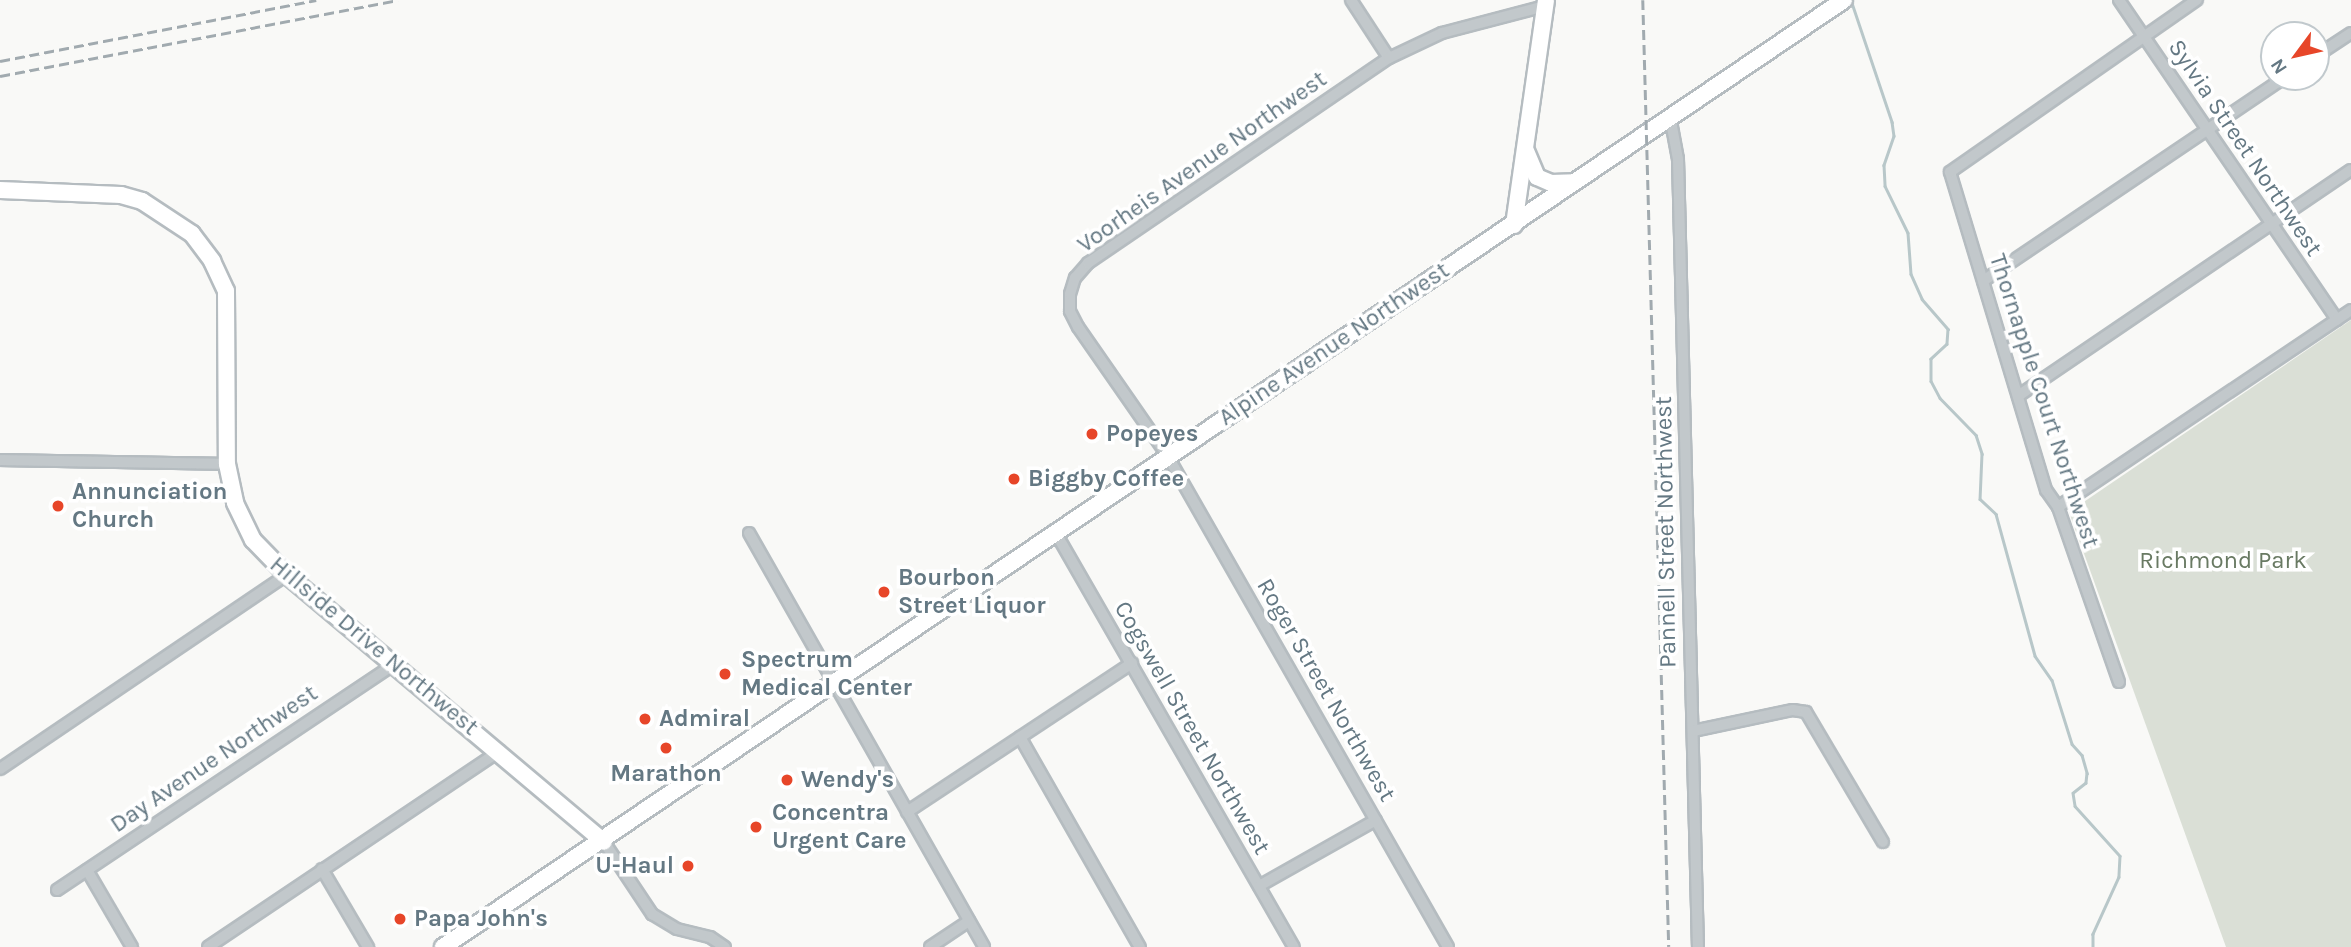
<!DOCTYPE html>
<html>
<head>
<meta charset="utf-8">
<style>
	body { margin:0 }
	#map { position:relative; width:2351px; height:947px; overflow:hidden; background:#f9f9f7; font-family:Karla,sans-serif }
	div>[style] { position:absolute }
	.green>* { inset:0; background:#dadfd6 }
	.stream>* { height:2.5px; margin:-1.25px; padding:0 1.25px; transform-origin:1.25px; border-radius:1.25px; background:#b8c7c9 }
	.roads { filter:drop-shadow(2px 0 #b5bcc0) drop-shadow(-2px 0 #b5bcc0) drop-shadow(0 2px #b5bcc0) drop-shadow(0 -2px #b5bcc0) }
	.street>* { height:10px; margin:-5px; padding:0 5px; transform-origin:5px; border-radius:5px; background:#c2c8cb }
	.secondary>* { height:16px; margin:-8px; padding:0 8px; transform-origin:8px; border-radius:8px; background:#fff }
	.rail>* { height:2.5px; margin-top:-1.25px; transform-origin:0; background:repeating-linear-gradient(90deg,#a1aaaf 0 10px,transparent 0 15px) }
	.dots>* { width:19px; height:19px; translate:-50% -50%; box-sizing:border-box; border:4px solid #fff; border-radius:50% }
	span { translate:-50% -50%; white-space:nowrap; text-align:center; line-height:1.15; -webkit-text-stroke:7px #fff; paint-order:stroke }
	.street-label { font-size:24px; color:#647883 }
	.poi-label { font-size:24px; color:#647883; font-weight:700 }
	.left { translate:0 -50%; text-align:left }
	.right { translate:-100% -50%; text-align:right }
	.park-label { font-size:24px; color:#697a63 }
	.north { position:absolute; left:2260px; top:21px; width:70px; height:70px; box-sizing:border-box; background:#fff; border:2px solid #c1c9cd; border-radius:50%; rotate:237deg; font-size:19px; font-weight:700; line-height:28px; text-align:center; color:#647883 }
	.north::after { content:''; display:block; margin:auto; width:24px; height:32px; background:#e74629; clip-path:polygon(50% 0,100% 100%,50% 72%,0 100%) }
</style>
</head>
<body>
<div id="map">
	<div class="green">
		<div style="clip-path:polygon(2351px 320px,2351px 947px,2226px 947px,2069px 512px)"></div>
	</div>
	<div class="stream">
		<div style="left:1851px;top:0;width:129px;rotate:71.4deg"></div>
		<div style="left:1892px;top:122px;width:14px;rotate:82deg"></div>
		<div style="left:1894px;top:136px;width:31px;rotate:109deg"></div>
		<div style="left:1884px;top:165px;width:21px;rotate:87deg"></div>
		<div style="left:1885px;top:186px;width:52px;rotate:63.9deg"></div>
		<div style="left:1908px;top:233px;width:41px;rotate:85.8deg"></div>
		<div style="left:1911px;top:274px;width:27px;rotate:66deg"></div>
		<div style="left:1922px;top:299px;width:40px;rotate:49deg"></div>
		<div style="left:1948px;top:329px;width:15px;rotate:94deg"></div>
		<div style="left:1947px;top:344px;width:22px;rotate:137deg"></div>
		<div style="left:1931px;top:359px;width:22px;rotate:90deg"></div>
		<div style="left:1931px;top:381px;width:19px;rotate:62deg"></div>
		<div style="left:1940px;top:398px;width:52px;rotate:45.8deg"></div>
		<div style="left:1976px;top:435px;width:20px;rotate:72deg"></div>
		<div style="left:1982px;top:454px;width:45px;rotate:92.5deg"></div>
		<div style="left:1980px;top:499px;width:22px;rotate:43deg"></div>
		<div style="left:1996px;top:514px;width:147px;rotate:74.6deg"></div>
		<div style="left:2035px;top:656px;width:29px;rotate:55deg"></div>
		<div style="left:2052px;top:680px;width:67px;rotate:72.6deg"></div>
		<div style="left:2072px;top:744px;width:15px;rotate:48deg"></div>
		<div style="left:2082px;top:755px;width:19px;rotate:74deg"></div>
		<div style="left:2087px;top:773px;width:10px;rotate:96deg"></div>
		<div style="left:2086px;top:783px;width:16px;rotate:142deg"></div>
		<div style="left:2073px;top:793px;width:13px;rotate:81deg"></div>
		<div style="left:2075px;top:806px;width:67px;rotate:48deg"></div>
		<div style="left:2120px;top:856px;width:21px;rotate:93deg"></div>
		<div style="left:2119px;top:877px;width:63px;rotate:114.5deg"></div>
		<div style="left:2093px;top:934px;width:13px;rotate:90deg"></div>
	</div>
	<div class="roads">
		<div class="street">
			<div style="left:1351px;top:0;width:69px;rotate:56.8deg"></div>
			<div style="left:2119px;top:0;width:387px;rotate:55.7deg"></div>
			<div style="left:2316px;top:56px;width:42px;rotate:-33.3deg"></div>
			<div style="left:1670px;top:116px;width:44px;rotate:79.5deg"></div>
			<div style="left:1678px;top:159px;width:788px;rotate:88.55deg"></div>
			<div style="left:1983px;top:281px;width:364px;rotate:-34deg"></div>
			<div style="left:2018px;top:396px;width:402px;rotate:-34.2deg"></div>
			<div style="left:0;top:460px;width:227px;rotate:1deg"></div>
			<div style="left:2058px;top:507px;width:353px;rotate:-33.9deg"></div>
			<div style="left:1054px;top:530px;width:481px;rotate:60.1deg"></div>
			<div style="left:749px;top:533px;width:476px;rotate:60.4deg"></div>
			<div style="left:2119px;top:682px;width:185px;rotate:-109.2deg"></div>
			<div style="left:2058px;top:507px;width:21px;rotate:-125deg"></div>
			<div style="left:2046px;top:490px;width:332px;rotate:-106.8deg"></div>
			<div style="left:1950px;top:172px;width:301px;rotate:-34.9deg"></div>
			<div style="left:1693px;top:731px;width:102px;rotate:-11.9deg"></div>
			<div style="left:1793px;top:710px;width:13px;rotate:9deg"></div>
			<div style="left:1806px;top:712px;width:151px;rotate:59.4deg"></div>
			<div style="left:1020px;top:737px;width:242px;rotate:60.3deg"></div>
			<div style="left:0;top:769px;width:346px;rotate:-34.1deg"></div>
			<div style="left:907px;top:812px;width:270px;rotate:-33.5deg"></div>
			<div style="left:604px;top:842px;width:87px;rotate:56.3deg"></div>
			<div style="left:652px;top:914px;width:29px;rotate:31deg"></div>
			<div style="left:677px;top:929px;width:34px;rotate:14deg"></div>
			<div style="left:710px;top:937px;width:18px;rotate:34deg"></div>
			<div style="left:322px;top:869px;width:91px;rotate:59.5deg"></div>
			<div style="left:87px;top:870px;width:89px;rotate:59.7deg"></div>
			<div style="left:1259px;top:886px;width:134px;rotate:-29.4deg"></div>
			<div style="left:57px;top:890px;width:406px;rotate:-33.8deg"></div>
			<div style="left:208px;top:947px;width:352px;rotate:-33.9deg"></div>
			<div style="left:930px;top:947px;width:47px;rotate:-33.7deg"></div>
			<div style="left:1448px;top:947px;width:567px;rotate:-119.73deg"></div>
			<div style="left:1167px;top:455px;width:156px;rotate:-124.8deg"></div>
			<div style="left:1078px;top:327px;width:18px;rotate:-117deg"></div>
			<div style="left:1070px;top:311px;width:17px;rotate:-90deg"></div>
			<div style="left:1070px;top:294px;width:17px;rotate:-73deg"></div>
			<div style="left:1075px;top:278px;width:20px;rotate:-49deg"></div>
			<div style="left:1088px;top:263px;width:364px;rotate:-34.3deg"></div>
			<div style="left:1389px;top:58px;width:59px;rotate:-25.3deg"></div>
			<div style="left:1442px;top:33px;width:106px;rotate:-14.7deg"></div>
		</div>
		<div class="secondary">
			<div style="left:1526px;top:151px;width:28px;rotate:67deg"></div>
			<div style="left:1537px;top:177px;width:15px;rotate:23deg"></div>
			<div style="left:1551px;top:183px;width:23px;rotate:-2deg"></div>
			<div style="left:0;top:190px;width:121px;rotate:2.4deg"></div>
			<div style="left:121px;top:195px;width:22px;rotate:16deg"></div>
			<div style="left:142px;top:201px;width:60px;rotate:33.4deg"></div>
			<div style="left:192px;top:234px;width:34px;rotate:53deg"></div>
			<div style="left:212px;top:261px;width:33px;rotate:65deg"></div>
			<div style="left:226px;top:291px;width:173px;rotate:89.7deg"></div>
			<div style="left:227px;top:464px;width:40px;rotate:78deg"></div>
			<div style="left:235px;top:503px;width:41px;rotate:64.1deg"></div>
			<div style="left:253px;top:540px;width:49px;rotate:45.8deg"></div>
			<div style="left:287px;top:575px;width:414px;rotate:40.1deg"></div>
			<div style="left:1514px;top:225px;width:227px;rotate:-81.9deg"></div>
			<div style="left:443px;top:947px;width:1691px;rotate:-34.06deg"></div>
		</div>
	</div>
	<div class="rail">
		<div style="left:1643px;top:0;width:947px;rotate:88.43deg"></div>
		<div style="left:0;top:61px;width:322px;rotate:-10.9deg"></div>
		<div style="left:0;top:76px;width:405px;rotate:-10.8deg"></div>
	</div>
	<div class="dots">
		<div style="left:1092px;top:434px;background:#e74629"></div>
		<div style="left:1014px;top:479px;background:#e74629"></div>
		<div style="left:58px;top:506px;background:#e74629"></div>
		<div style="left:884px;top:592px;background:#e74629"></div>
		<div style="left:725px;top:674px;background:#e74629"></div>
		<div style="left:645px;top:719px;background:#e74629"></div>
		<div style="left:666px;top:748px;background:#e74629"></div>
		<div style="left:787px;top:780px;background:#e74629"></div>
		<div style="left:756px;top:827px;background:#e74629"></div>
		<div style="left:688px;top:866px;background:#e74629"></div>
		<div style="left:400px;top:919px;background:#e74629"></div>
	</div>
	<div class="street-label">
		<span style="left:2245px;top:148px;rotate:56deg">Sylvia Street Northwest</span>
		<span style="left:1202px;top:162px;rotate:-35deg">Voorheis Avenue Northwest</span>
		<span style="left:1334px;top:344px;rotate:-34deg">Alpine Avenue Northwest</span>
		<span style="left:2044px;top:401px;rotate:72deg">Thornapple Court Northwest</span>
		<span style="left:1666px;top:532px;rotate:-91deg">Pannell Street Northwest</span>
		<span style="left:374px;top:646px;rotate:40deg">Hillside Drive Northwest</span>
		<span style="left:1326px;top:690px;rotate:60deg">Roger Street Northwest</span>
		<span style="left:1192px;top:728px;rotate:60deg">Cogswell Street Northwest</span>
		<span style="left:214px;top:759px;rotate:-34deg">Day Avenue Northwest</span>
	</div>
	<div class="poi-label">
		<span class="left" style="left:1106px;top:434px">Popeyes</span>
		<span class="left" style="left:1028px;top:479px">Biggby Coffee</span>
		<span class="left" style="left:72px;top:506px">Annunciation<br>Church</span>
		<span class="left" style="left:898px;top:592px">Bourbon<br>Street Liquor</span>
		<span class="left" style="left:741px;top:674px">Spectrum<br>Medical Center</span>
		<span class="left" style="left:659px;top:719px">Admiral</span>
		<span style="left:666px;top:774px">Marathon</span>
		<span class="left" style="left:801px;top:780px">Wendy's</span>
		<span class="left" style="left:772px;top:827px">Concentra<br>Urgent Care</span>
		<span class="right" style="left:674px;top:866px">U-Haul</span>
		<span class="left" style="left:414px;top:919px">Papa John's</span>
	</div>
	<div class="park-label">
		<span style="left:2223px;top:561px">Richmond Park</span>
	</div>
	<div class="north">N</div>
</div>
</body>
</html>
